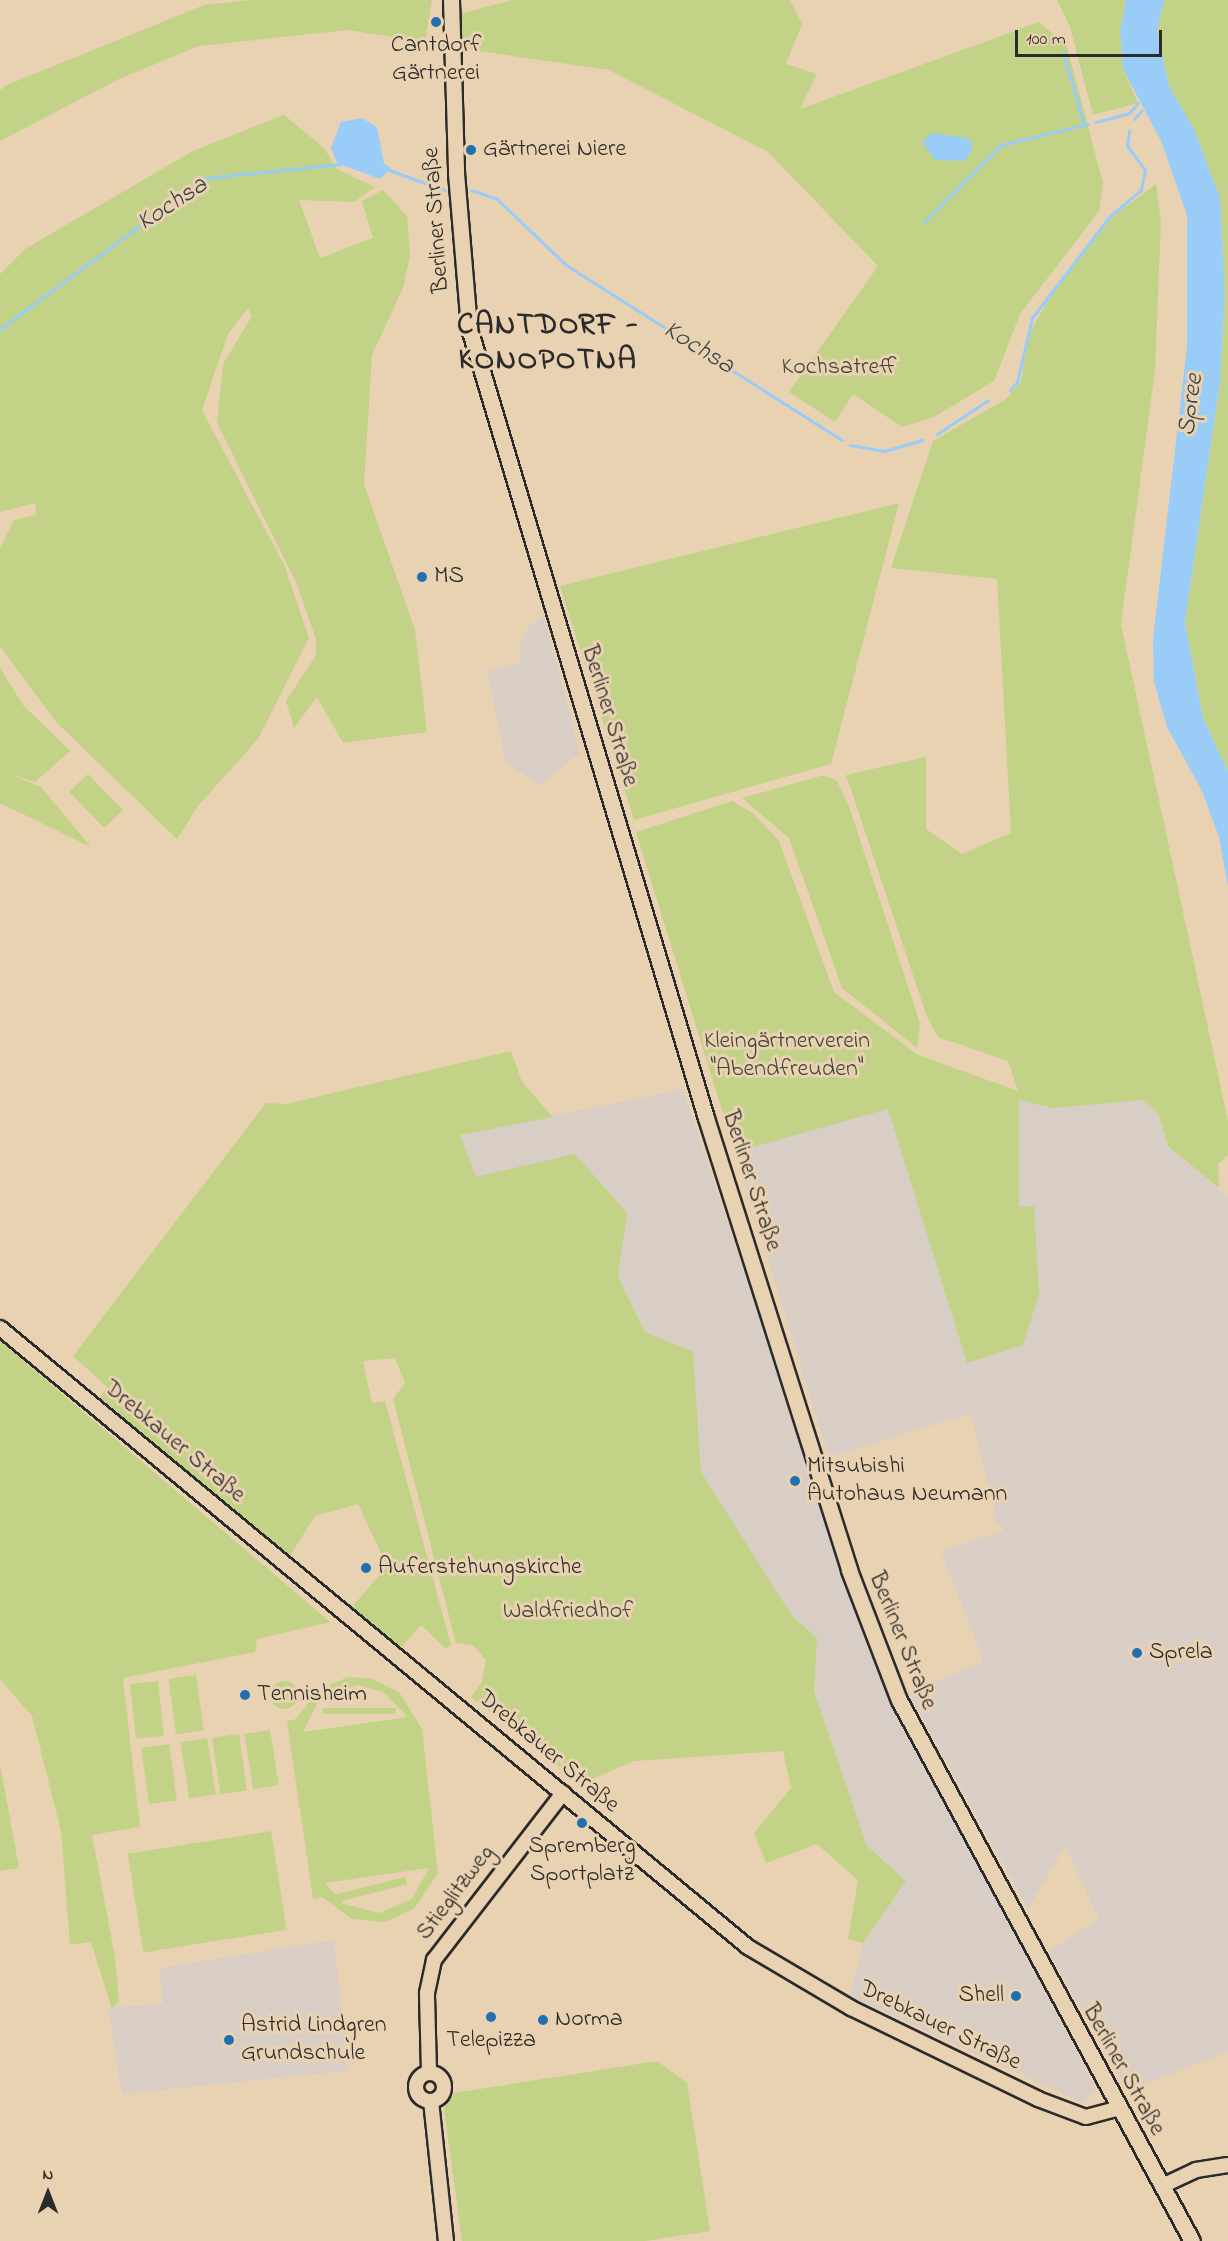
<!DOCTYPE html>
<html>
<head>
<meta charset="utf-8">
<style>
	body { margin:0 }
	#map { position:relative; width:1228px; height:2241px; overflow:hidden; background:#e9d2b2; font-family:"Indie Flower",sans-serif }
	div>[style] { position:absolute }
	.built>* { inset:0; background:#d8cec6 }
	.green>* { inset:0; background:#c2d287; transform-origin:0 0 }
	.round { border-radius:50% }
	.water>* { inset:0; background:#99ccf6 }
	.stream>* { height:3px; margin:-1.5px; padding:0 1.5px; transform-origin:1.5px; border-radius:1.5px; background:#99ccf6 }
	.roads { filter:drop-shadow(2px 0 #2b2b2b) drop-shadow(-2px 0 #2b2b2b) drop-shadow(0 2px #2b2b2b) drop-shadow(0 -2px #2b2b2b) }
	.tertiary>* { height:14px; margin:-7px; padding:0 7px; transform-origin:7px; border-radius:7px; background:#e9d2b2 }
	.tertiary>.ring { margin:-7px; padding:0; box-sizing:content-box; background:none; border:14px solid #e9d2b2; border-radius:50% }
	.secondary>* { height:15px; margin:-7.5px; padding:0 7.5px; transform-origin:7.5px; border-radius:7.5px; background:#e9d2b2 }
	.dots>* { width:16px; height:16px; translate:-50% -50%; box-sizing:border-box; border:3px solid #e9d2b2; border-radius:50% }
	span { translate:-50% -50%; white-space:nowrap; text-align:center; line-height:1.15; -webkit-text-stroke:6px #e9d2b2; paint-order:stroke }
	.poi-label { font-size:24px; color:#2b2b2b }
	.left { translate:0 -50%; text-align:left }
	.right { translate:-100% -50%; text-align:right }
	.street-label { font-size:24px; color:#2b2b2b }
	.park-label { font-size:24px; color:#424439 }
	.water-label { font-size:26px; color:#3c4349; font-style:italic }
	.district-label { font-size:30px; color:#2b2b2b; font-weight:700; letter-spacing:1.5px }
	.north { position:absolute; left:18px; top:2163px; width:60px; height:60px; -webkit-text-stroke:4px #e9d2b2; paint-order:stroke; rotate:0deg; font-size:16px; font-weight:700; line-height:24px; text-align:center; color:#2b2b2b }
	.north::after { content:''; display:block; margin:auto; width:21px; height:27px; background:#2b2b2b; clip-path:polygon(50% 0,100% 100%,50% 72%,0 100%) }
	.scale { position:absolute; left:1015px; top:30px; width:147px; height:27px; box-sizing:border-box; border:3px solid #2b2b2b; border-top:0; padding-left:8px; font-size:18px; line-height:21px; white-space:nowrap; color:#2b2b2b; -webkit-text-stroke:4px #e9d2b2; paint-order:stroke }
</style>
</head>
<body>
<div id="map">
	<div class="built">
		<div style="clip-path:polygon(544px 616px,580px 753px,540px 785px,506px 763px,487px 671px,521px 662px,519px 648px,528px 626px)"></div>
		<div style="clip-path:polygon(683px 1089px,878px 1671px,1096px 2089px,1083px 2103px,850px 1996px,863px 1943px,906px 1881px,867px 1846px,814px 1691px,817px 1638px,792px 1616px,701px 1472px,693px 1353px,645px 1332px,618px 1276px,627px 1213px,476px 1177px,460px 1135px)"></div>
		<div style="clip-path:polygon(1143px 1099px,1158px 1113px,1168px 1146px,1228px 1197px,1228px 2052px,1128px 2090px,1048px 1951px,1099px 1919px,1065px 1846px,1028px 1909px,908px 1692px,984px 1662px,941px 1551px,1004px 1530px,996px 1520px,971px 1413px,829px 1457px,735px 1152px,888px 1108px,967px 1363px,1034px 1206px,1019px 1207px,1019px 1100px,1053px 1108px)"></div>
		<div style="clip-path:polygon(334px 1940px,348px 2071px,122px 2094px,108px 2008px,163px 2004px,159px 1968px)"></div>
	</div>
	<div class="green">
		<div style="clip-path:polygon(250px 0,432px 0,425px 42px,348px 30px,199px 46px,119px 79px,0 141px,0 90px,7px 85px,204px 5px)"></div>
		<div style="clip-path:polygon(512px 0,790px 0,802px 24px,786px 64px,817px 74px,800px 109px,1039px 22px,1067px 46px,1103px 183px,1099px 211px,1020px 314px,994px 381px,934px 417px,902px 427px,853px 394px,835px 422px,789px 392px,878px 266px,768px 152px,609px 70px,459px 48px,460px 14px)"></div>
		<div style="clip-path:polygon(1057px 0,1126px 0,1120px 31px,1123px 69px,1138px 103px,1093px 115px,1070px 27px)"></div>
		<div style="clip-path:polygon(1164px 0,1228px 0,1228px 771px,1203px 718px,1185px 622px,1220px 382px,1225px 294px,1220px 198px,1194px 129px,1169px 86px,1157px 30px)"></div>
		<div style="clip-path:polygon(284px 115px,324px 148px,337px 169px,375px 187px,354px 202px,299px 200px,320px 258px,373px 238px,362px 201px,383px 190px,407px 216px,410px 255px,403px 288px,372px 355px,364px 484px,415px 630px,427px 732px,343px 743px,317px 697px,294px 728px,286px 701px,316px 655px,316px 639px,296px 582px,217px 423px,223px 364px,252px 316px,248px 308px,228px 334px,202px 410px,285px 567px,309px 638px,258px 739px,198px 806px,177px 839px,56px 722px,0 646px,0 549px,14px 520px,36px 515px,35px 503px,0 512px,0 274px,25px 249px,193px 151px)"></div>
		<div style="clip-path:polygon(1156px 184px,1161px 222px,1155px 370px,1121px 624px,1228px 1121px,1228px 1155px,1218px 1164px,1219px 1188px,1168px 1146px,1158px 1113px,1143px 1100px,1053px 1108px,1019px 1100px,1019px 1207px,1034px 1206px,1039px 1294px,1023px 1345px,967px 1363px,888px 1109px,735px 1152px,636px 832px,732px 801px,753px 813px,779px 841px,834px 992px,918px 1055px,1018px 1091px,1008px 1061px,938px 1037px,927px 1017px,846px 775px,926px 757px,926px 829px,962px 854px,1011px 833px,997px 579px,891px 568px,933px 441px,1006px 399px,1021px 381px,1029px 334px,1051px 295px,1111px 218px)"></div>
		<div style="clip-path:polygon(899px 503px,831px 764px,634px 820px,560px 586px)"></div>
		<div style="clip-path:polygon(0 668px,23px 705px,70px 751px,35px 782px,8px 773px,41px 787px,91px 847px,0 803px)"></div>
		<div style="left:88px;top:774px;width:50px;height:26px;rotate:46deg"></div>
		<div style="clip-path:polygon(824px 775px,837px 781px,850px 809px,920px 1023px,917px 1048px,842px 988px,789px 838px,742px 798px)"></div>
		<div style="clip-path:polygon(511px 1051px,522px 1082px,553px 1117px,460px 1135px,476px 1177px,575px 1154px,627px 1213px,618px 1277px,645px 1332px,693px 1352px,701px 1472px,792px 1616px,817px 1638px,814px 1691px,867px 1846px,906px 1881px,863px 1943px,848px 1939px,858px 1880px,817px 1844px,766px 1863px,754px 1833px,791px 1788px,783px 1751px,634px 1761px,581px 1784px,471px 1697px,482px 1682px,486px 1660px,473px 1645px,456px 1643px,393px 1399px,405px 1383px,395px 1358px,363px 1361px,372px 1403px,385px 1401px,451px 1645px,446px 1649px,421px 1625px,400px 1649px,352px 1607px,387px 1566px,358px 1504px,315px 1516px,286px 1562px,100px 1397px,107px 1387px,73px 1356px,266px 1103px,286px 1104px)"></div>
		<div style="clip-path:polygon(0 1341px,330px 1622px,257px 1639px,255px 1652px,123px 1678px,140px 1827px,92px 1835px,115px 1957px,119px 2001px,112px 2009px,91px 1942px,70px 1945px,61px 1831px,32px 1716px,0 1679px)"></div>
		<div style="left:196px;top:1675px;width:56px;height:28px;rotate:82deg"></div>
		<div style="clip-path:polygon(evenodd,348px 1677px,370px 1678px,399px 1692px,422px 1729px,438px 1873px,414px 1909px,385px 1922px,352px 1919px,322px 1897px,313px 1899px,287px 1721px,296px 1719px,318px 1690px,348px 1677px,357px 1685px,383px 1692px,408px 1717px,303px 1732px,319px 1700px,357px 1685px,348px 1677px,429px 1868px,412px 1899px,379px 1913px,344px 1904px,325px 1883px,429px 1868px)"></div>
		<div style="left:158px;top:1681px;width:55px;height:28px;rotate:84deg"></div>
		<div class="round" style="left:270px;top:1681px;width:28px;height:28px"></div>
		<div style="left:396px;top:1708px;width:6px;height:73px;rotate:90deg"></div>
		<div style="left:270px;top:1730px;width:56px;height:26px;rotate:81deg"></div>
		<div style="left:239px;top:1734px;width:57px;height:27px;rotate:82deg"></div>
		<div style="left:207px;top:1738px;width:57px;height:27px;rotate:81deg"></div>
		<div style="left:169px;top:1744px;width:57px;height:28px;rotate:82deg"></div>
		<div style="clip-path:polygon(0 1764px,19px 1868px,0 1871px)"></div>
		<div style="left:271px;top:1831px;width:100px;height:145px;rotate:81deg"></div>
		<div style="left:405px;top:1877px;width:8px;height:72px;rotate:76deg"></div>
		<div style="clip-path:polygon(657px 2061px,687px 2083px,710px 2231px,645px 2241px,462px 2241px,444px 2109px,454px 2093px)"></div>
	</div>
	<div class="water">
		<div style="clip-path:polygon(1126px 0,1164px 0,1157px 30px,1169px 86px,1194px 129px,1220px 198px,1225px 294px,1220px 382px,1185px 622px,1203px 718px,1228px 771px,1228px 887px,1219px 837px,1202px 791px,1167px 727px,1154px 682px,1153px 639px,1187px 347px,1187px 215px,1161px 141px,1123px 69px,1120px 31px)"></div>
		<div style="clip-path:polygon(362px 118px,377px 127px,384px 164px,392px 168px,380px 179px,337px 163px,331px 148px,341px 122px)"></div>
		<div style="clip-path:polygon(932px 133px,966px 138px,973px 143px,970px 155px,963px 161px,935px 160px,922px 142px)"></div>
	</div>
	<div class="stream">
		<div style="left:1063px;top:53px;width:74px;rotate:73.5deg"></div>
		<div style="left:1134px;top:119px;width:12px;rotate:-48deg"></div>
		<div style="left:1096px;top:122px;width:34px;rotate:-15deg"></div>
		<div style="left:1129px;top:113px;width:13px;rotate:-48deg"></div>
		<div style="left:389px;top:170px;width:59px;rotate:20deg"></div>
		<div style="left:471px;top:190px;width:28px;rotate:19deg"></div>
		<div style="left:497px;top:199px;width:95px;rotate:43.7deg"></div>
		<div style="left:566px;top:265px;width:327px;rotate:32.4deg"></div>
		<div style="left:924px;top:222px;width:109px;rotate:-45deg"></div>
		<div style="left:1001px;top:145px;width:89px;rotate:-13.7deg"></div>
		<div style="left:0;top:329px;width:254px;rotate:-36.5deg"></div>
		<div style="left:204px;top:178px;width:138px;rotate:-5.8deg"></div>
		<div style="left:1010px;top:390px;width:11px;rotate:-49deg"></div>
		<div style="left:1017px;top:382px;width:66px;rotate:-76.8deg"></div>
		<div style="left:1032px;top:318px;width:127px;rotate:-52.7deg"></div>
		<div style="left:1109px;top:217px;width:42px;rotate:-40.2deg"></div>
		<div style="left:1141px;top:190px;width:20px;rotate:-79deg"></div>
		<div style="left:1145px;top:170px;width:31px;rotate:-126deg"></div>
		<div style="left:1127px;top:145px;width:15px;rotate:-82deg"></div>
		<div style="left:937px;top:434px;width:61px;rotate:-33.7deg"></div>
		<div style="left:850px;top:445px;width:35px;rotate:10deg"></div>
		<div style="left:884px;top:451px;width:40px;rotate:-16deg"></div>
	</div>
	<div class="roads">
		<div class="tertiary">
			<div style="left:0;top:1328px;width:971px;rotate:39.61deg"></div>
			<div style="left:748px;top:1947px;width:120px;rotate:30.6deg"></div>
			<div style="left:851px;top:2008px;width:208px;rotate:25.9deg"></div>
			<div style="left:1038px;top:2099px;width:51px;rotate:20.6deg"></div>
			<div style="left:1086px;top:2117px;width:34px;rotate:-15deg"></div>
			<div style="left:429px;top:2072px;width:79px;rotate:-91.5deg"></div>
			<div style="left:427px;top:1993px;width:34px;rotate:-78deg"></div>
			<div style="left:434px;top:1960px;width:211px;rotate:-52.3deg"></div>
			<div class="ring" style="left:416px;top:2073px;width:14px;height:14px"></div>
			<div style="left:431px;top:2101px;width:141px;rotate:83.9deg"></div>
			<div style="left:1162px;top:2186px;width:38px;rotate:-25deg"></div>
			<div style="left:1196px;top:2170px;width:32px;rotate:-9deg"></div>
		</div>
		<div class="secondary">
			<div style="left:451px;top:0;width:173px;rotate:88.3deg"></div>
			<div style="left:456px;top:173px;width:156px;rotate:85.2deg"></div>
			<div style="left:469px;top:328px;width:825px;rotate:73.3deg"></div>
			<div style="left:706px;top:1118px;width:474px;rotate:72.4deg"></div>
			<div style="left:849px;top:1570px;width:139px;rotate:69deg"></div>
			<div style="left:899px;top:1700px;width:615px;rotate:61.56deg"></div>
		</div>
	</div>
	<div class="dots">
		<div style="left:436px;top:22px;background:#1f6fb2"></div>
		<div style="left:471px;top:150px;background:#1f6fb2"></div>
		<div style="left:422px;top:577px;background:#1f6fb2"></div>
		<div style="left:795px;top:1481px;background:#1f6fb2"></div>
		<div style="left:366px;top:1568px;background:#1f6fb2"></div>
		<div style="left:1137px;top:1653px;background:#1f6fb2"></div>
		<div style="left:245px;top:1695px;background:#1f6fb2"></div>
		<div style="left:582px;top:1823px;background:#1f6fb2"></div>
		<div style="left:1016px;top:1996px;background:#1f6fb2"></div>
		<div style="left:491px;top:2017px;background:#1f6fb2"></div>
		<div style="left:543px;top:2020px;background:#1f6fb2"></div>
		<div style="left:229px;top:2040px;background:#1f6fb2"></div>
	</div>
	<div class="poi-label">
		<span style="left:436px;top:60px">Cantdorf<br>Gärtnerei</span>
		<span class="left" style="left:483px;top:150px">Gärtnerei Niere</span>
		<span class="left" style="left:434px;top:577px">MS</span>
		<span class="left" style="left:807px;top:1481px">Mitsubishi<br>Autohaus Neumann</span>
		<span class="left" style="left:378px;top:1568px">Auferstehungskirche</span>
		<span class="left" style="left:1149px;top:1653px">Sprela</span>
		<span class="left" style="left:257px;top:1695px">Tennisheim</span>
		<span style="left:582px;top:1861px">Spremberg<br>Sportplatz</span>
		<span class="right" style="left:1004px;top:1996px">Shell</span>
		<span class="left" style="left:555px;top:2020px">Norma</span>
		<span class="left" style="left:241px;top:2040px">Astrid Lindgren<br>Grundschule</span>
		<span style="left:491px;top:2041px">Telepizza</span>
	</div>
	<div class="street-label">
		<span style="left:437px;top:220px;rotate:-94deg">Berliner Straße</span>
		<span style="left:609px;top:716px;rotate:73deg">Berliner Straße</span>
		<span style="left:751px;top:1181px;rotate:72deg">Berliner Straße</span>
		<span style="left:174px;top:1442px;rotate:40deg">Drebkauer Straße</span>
		<span style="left:902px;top:1641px;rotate:68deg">Berliner Straße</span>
		<span style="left:548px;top:1752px;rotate:40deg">Drebkauer Straße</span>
		<span style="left:456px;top:1893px;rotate:-53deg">Stieglitzweg</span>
		<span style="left:940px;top:2026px;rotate:26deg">Drebkauer Straße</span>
		<span style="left:1123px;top:2070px;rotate:61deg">Berliner Straße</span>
	</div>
	<div class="park-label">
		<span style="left:839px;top:368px">Kochsatreff</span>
		<span style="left:787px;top:1056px">Kleingärtnerverein<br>"Abendfreuden"</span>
		<span style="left:568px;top:1612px">Waldfriedhof</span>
	</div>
	<div class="water-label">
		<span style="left:173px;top:205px;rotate:-33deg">Kochsa</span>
		<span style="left:698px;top:349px;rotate:32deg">Kochsa</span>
		<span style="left:1192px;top:405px;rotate:-82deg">Spree</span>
	</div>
	<div class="district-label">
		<span style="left:548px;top:343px">CANTDORF -<br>KONOPOTNA</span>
	</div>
	<div class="north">N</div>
	<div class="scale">100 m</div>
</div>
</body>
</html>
